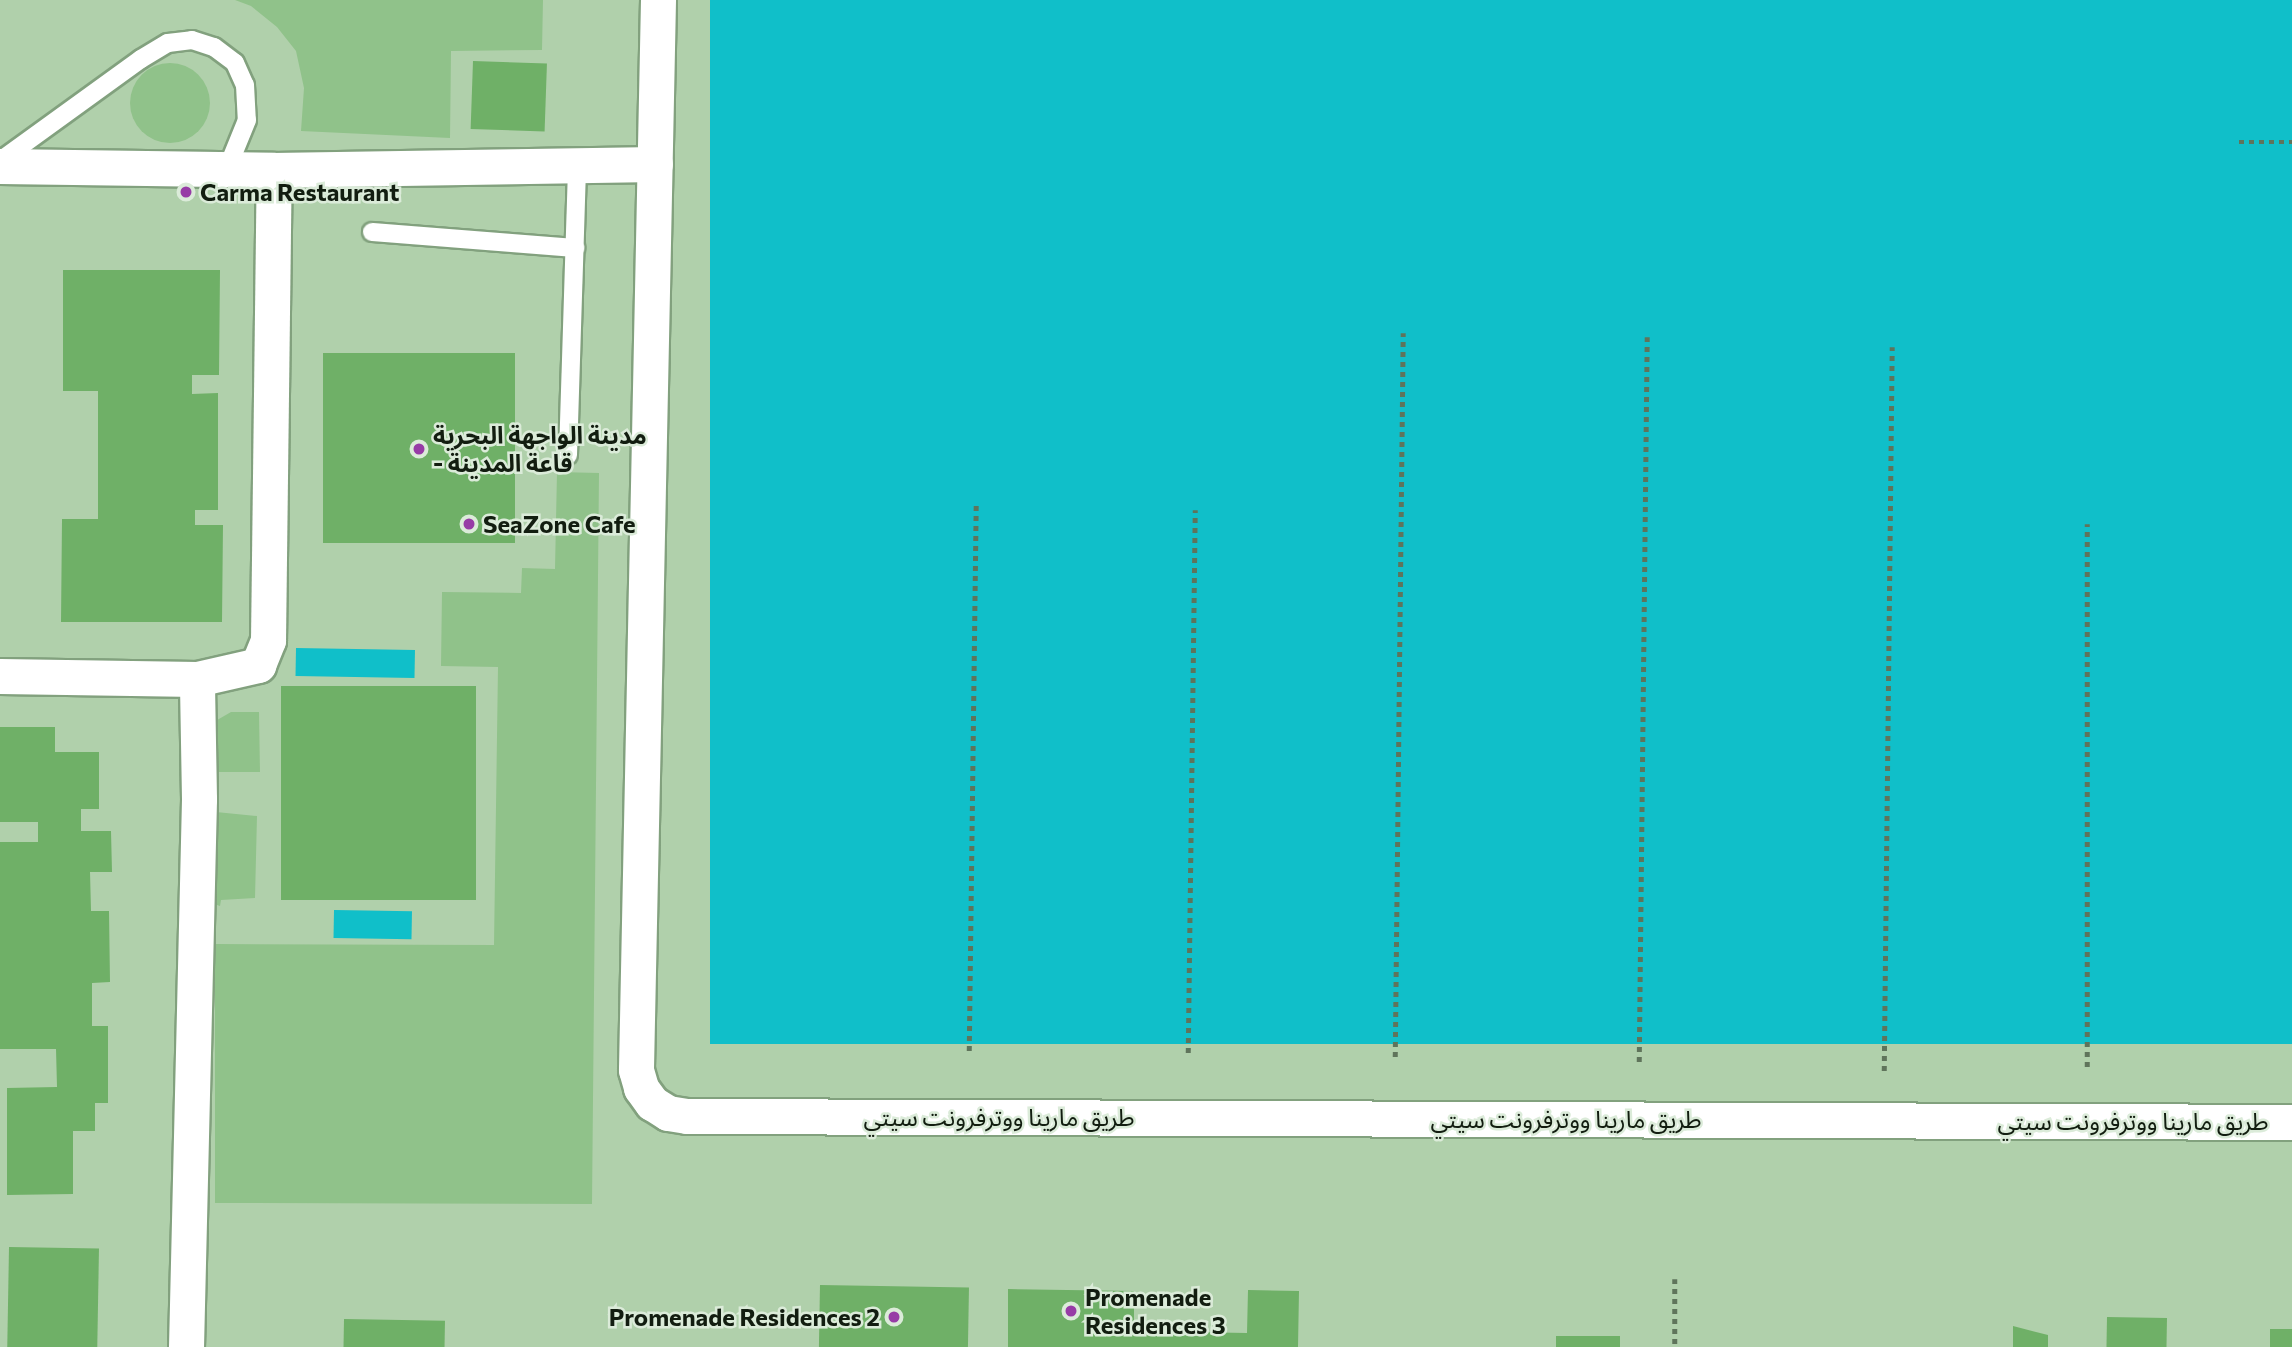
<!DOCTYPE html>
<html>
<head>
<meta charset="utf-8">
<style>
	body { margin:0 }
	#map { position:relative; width:2292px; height:1347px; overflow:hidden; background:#b0d0ab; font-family:Commissioner,"Noto Sans Arabic",sans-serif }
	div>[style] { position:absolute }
	.green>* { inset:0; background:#90c28a }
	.round { border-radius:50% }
	.water>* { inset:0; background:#10bfc9; transform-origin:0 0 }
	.building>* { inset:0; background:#6fb067; transform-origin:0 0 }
	.path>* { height:4.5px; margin-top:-2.25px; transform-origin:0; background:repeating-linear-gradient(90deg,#5f745b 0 5px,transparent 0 10px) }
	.roads { filter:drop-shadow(2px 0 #82a17e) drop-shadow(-2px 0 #82a17e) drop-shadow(0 2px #82a17e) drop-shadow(0 -2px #82a17e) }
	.service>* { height:18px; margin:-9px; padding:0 9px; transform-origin:9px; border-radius:9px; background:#fff }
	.minor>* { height:35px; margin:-17.5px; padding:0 17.5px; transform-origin:17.5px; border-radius:17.5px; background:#fff }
	.dots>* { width:19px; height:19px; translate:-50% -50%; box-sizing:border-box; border:4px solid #dbebd9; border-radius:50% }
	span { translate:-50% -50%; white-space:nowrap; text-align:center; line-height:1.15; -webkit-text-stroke:5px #dbebd9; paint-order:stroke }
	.poi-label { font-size:24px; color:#121d10; font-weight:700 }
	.left { translate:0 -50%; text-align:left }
	.right { translate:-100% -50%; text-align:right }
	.street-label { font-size:24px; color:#121d10 }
</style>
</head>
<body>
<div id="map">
	<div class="green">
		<div style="clip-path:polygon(235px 0,543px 0,542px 50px,451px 51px,450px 138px,301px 131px,304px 88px,296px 51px,277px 27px,251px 6px)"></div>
		<div class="round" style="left:130px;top:63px;width:80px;height:80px"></div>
		<div style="clip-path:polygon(557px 472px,599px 473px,592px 1204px,215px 1203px,215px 944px,494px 945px,498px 667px,441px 666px,442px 592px,521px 593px,522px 568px,555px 569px)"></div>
		<div style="clip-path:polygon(231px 712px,259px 712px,260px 772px,208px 772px,212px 723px)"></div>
		<div style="clip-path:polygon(206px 811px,257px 816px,255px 898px,221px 900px,220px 906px,208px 902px)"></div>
	</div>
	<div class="water">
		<div style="left:710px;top:0;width:1582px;height:1044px"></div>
		<div style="left:296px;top:648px;width:119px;height:28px;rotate:1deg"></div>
		<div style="left:334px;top:910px;width:78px;height:28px;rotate:1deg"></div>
	</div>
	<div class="building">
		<div style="left:473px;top:61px;width:74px;height:68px;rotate:2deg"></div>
		<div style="clip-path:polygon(63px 270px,220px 270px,219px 375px,192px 375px,192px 394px,218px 393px,218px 510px,195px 510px,195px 525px,223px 525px,222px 622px,61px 622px,62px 519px,98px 519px,98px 391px,63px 391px)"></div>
		<div style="left:323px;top:353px;width:192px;height:190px"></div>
		<div style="left:281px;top:686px;width:195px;height:214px"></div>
		<div style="clip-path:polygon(0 727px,55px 727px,55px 752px,99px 752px,99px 809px,81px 809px,81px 831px,111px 831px,112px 872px,90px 872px,91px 911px,109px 911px,110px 982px,92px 983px,92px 1026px,108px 1026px,108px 1103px,95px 1103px,95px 1131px,73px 1131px,73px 1194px,7px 1195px,7px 1088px,57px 1087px,56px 1049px,0 1049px,0 842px,38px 842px,38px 822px,0 822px)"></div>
		<div style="left:9px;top:1247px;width:90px;height:100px;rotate:1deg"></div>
		<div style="left:820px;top:1285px;width:149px;height:62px;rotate:1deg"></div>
		<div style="clip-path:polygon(1008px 1289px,1134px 1291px,1134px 1331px,1247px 1333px,1248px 1290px,1299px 1291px,1298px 1347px,1008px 1347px)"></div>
		<div style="left:2107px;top:1317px;width:60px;height:30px;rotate:1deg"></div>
		<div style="left:344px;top:1319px;width:101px;height:28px;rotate:1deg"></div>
		<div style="clip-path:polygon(2013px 1326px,2048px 1335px,2048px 1347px,2013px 1347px)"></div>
		<div style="left:2270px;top:1329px;width:22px;height:18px"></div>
		<div style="left:1620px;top:1336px;width:11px;height:64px;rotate:90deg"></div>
	</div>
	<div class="path">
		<div style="left:2239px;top:142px;width:53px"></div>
		<div style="left:969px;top:1051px;width:546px;rotate:-89.27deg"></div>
		<div style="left:1188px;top:1053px;width:543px;rotate:-89.26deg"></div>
		<div style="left:1395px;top:1057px;width:724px;rotate:-89.37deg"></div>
		<div style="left:1639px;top:1062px;width:725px;rotate:-89.37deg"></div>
		<div style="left:2087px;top:1067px;width:543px;rotate:-90deg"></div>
		<div style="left:1884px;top:1071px;width:724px;rotate:-89.37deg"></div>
		<div style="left:1675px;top:1279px;width:68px;rotate:90deg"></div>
	</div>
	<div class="roads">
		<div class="service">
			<div style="left:0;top:161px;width:174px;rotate:-35.9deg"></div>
			<div style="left:141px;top:59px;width:31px;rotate:-31deg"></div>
			<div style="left:168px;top:43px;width:24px;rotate:-7deg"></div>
			<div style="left:192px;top:40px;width:23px;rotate:18deg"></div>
			<div style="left:214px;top:47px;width:26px;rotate:37deg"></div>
			<div style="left:235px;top:63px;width:24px;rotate:66deg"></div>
			<div style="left:245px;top:85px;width:35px;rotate:87deg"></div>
			<div style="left:247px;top:120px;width:53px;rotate:112.2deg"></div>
			<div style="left:372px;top:232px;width:204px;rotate:4.5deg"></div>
			<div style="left:568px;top:455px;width:290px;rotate:-88.2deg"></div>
		</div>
		<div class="minor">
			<div style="left:658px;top:0;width:1070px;rotate:91.18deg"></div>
			<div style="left:636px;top:1070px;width:19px;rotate:74deg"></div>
			<div style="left:641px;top:1088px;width:19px;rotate:54deg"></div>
			<div style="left:652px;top:1103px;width:19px;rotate:32deg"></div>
			<div style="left:668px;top:1113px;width:19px;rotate:9deg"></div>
			<div style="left:687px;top:1116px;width:1605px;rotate:0.21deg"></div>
			<div style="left:0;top:166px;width:274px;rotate:0.8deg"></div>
			<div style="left:274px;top:170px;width:381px;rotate:-0.9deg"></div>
			<div style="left:0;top:676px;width:197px;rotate:0.9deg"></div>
			<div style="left:197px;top:679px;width:63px;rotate:-12.9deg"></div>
			<div style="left:258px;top:665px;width:27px;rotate:-68deg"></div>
			<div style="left:268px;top:640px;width:470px;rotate:-89.3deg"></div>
			<div style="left:186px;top:1347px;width:548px;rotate:-88.64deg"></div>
			<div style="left:199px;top:799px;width:120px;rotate:-91deg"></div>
		</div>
	</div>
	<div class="dots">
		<div style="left:186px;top:192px;background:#973ca6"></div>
		<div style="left:419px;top:449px;background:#973ca6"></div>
		<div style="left:469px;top:524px;background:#973ca6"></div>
		<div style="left:1071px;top:1311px;background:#973ca6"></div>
		<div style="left:894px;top:1317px;background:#973ca6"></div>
	</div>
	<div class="poi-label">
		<span class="left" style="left:200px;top:192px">Carma Restaurant</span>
		<span class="left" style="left:433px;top:449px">مدينة الواجهة البحرية<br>- قاعة المدينة</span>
		<span class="left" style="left:483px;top:524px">SeaZone Cafe</span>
		<span class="left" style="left:1085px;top:1311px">Promenade<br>Residences 3</span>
		<span class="right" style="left:880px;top:1317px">Promenade Residences 2</span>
	</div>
	<div class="street-label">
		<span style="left:999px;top:1117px">طريق مارينا ووترفرونت سيتي</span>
		<span style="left:1566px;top:1119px">طريق مارينا ووترفرونت سيتي</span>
		<span style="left:2133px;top:1121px">طريق مارينا ووترفرونت سيتي</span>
	</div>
</div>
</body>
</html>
